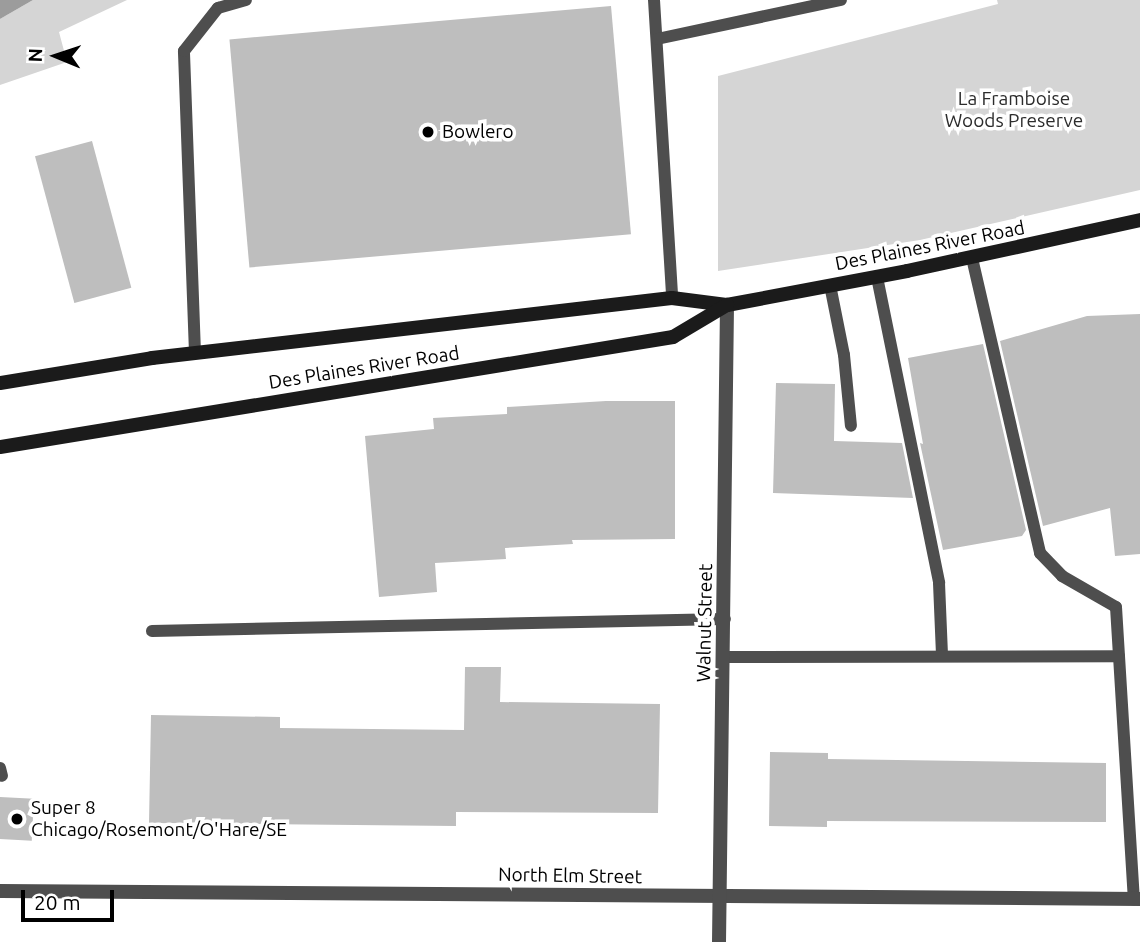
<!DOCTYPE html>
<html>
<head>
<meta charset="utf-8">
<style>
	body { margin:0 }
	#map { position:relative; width:1140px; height:942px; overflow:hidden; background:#fff; font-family:Ubuntu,sans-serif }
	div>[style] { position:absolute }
	.green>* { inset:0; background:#d5d5d5 }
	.water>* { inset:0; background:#9c9c9c }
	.building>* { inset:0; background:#bebebe; transform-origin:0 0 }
	.lane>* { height:12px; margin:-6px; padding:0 6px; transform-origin:6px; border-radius:6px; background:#4e4e4e }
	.street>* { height:14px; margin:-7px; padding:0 7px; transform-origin:7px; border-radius:7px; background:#4e4e4e }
	.secondary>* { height:14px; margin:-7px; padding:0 7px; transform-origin:7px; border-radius:7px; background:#1b1b1b }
	.dots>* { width:19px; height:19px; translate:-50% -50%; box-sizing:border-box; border:4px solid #fff; border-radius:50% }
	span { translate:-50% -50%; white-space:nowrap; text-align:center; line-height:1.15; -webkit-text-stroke:7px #fff; paint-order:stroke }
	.park-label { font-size:19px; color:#2c2c2c }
	.poi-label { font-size:19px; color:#000 }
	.left { translate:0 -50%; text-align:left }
	.street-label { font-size:19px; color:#000 }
	.north { position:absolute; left:21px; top:21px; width:70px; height:70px; -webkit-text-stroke:5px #fff; paint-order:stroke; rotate:272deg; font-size:19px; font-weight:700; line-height:28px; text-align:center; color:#000 }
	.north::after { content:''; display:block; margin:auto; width:24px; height:32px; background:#000; clip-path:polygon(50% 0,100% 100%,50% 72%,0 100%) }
	.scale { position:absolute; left:21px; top:890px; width:93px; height:32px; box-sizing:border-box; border:4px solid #000; border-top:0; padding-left:9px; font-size:21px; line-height:24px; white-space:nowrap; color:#000; -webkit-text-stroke:5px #fff; paint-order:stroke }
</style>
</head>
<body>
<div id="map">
	<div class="green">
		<div style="clip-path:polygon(33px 0,127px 0,59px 32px,67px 62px,0 85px,0 19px)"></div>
		<div style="clip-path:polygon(997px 0,1140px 0,1140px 190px,920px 240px,718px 271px,718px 76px,998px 4px)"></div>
	</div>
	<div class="water">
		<div style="clip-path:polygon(0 0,33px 0,0 19px)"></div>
	</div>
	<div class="building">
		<div style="left:611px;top:6px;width:229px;height:383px;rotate:85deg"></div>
		<div style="left:92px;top:141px;width:152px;height:59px;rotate:75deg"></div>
		<div style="clip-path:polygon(1140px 314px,1140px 554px,1115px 556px,1110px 508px,1043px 526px,1000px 341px,1087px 316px)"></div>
		<div style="clip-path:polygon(983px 344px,1026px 530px,1022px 536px,943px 550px,920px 443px,923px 444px,908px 358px)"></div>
		<div style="clip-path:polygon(776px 383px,835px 384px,834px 441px,902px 443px,913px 498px,773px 493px)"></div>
		<div style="clip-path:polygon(606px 401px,675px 401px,675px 539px,572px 540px,573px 544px,505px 548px,506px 559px,435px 563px,437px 592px,379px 597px,365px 436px,434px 429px,433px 418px,507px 414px,507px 407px)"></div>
		<div style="clip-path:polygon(465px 667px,501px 667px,500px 702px,660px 704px,658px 813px,456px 812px,456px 826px,149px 823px,151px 715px,280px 717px,280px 728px,464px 730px)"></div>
		<div style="clip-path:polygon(770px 752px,828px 753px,828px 759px,1106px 763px,1106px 822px,827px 821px,827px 827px,769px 826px)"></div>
		<div style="left:0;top:797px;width:34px;height:42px;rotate:3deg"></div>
	</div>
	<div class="lane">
		<div style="left:654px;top:0;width:299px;rotate:86.5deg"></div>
		<div style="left:657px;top:39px;width:188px;rotate:-12deg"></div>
		<div style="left:972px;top:258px;width:303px;rotate:77deg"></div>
		<div style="left:1040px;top:553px;width:32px;rotate:46deg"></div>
		<div style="left:1062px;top:576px;width:62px;rotate:29.9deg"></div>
		<div style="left:1116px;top:607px;width:293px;rotate:86.5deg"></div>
		<div style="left:877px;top:277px;width:312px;rotate:78.5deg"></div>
		<div style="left:939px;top:583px;width:73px;rotate:87.6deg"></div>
		<div style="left:830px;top:285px;width:71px;rotate:78.7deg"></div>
		<div style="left:844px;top:355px;width:71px;rotate:84.4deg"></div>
		<div style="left:195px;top:353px;width:302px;rotate:-92.1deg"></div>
		<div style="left:184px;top:51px;width:55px;rotate:-51.7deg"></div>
		<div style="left:218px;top:8px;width:29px;rotate:-16deg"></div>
		<div style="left:152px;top:631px;width:573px;rotate:-1.2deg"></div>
		<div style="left:724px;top:657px;width:395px;rotate:-0.1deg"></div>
		<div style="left:0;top:768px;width:8px;rotate:76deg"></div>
	</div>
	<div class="street">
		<div style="left:0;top:891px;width:1140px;rotate:0.4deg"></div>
		<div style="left:719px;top:942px;width:637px;rotate:-89.28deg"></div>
	</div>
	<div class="secondary">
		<div style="left:0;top:383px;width:154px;rotate:-9.3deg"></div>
		<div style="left:152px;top:358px;width:523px;rotate:-6.58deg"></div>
		<div style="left:672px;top:298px;width:55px;rotate:7.3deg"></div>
		<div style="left:727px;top:305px;width:183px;rotate:-10.7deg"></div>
		<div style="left:907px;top:271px;width:239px;rotate:-12.3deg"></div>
		<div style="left:0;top:447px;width:682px;rotate:-9.28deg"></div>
		<div style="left:673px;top:337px;width:63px;rotate:-30.7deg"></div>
	</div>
	<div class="dots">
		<div style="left:428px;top:132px;background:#000"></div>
		<div style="left:17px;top:819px;background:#000"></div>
	</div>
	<div class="park-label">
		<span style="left:1014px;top:110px">La Framboise<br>Woods Preserve</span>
	</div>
	<div class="poi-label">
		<span class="left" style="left:442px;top:132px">Bowlero</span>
		<span class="left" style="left:31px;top:819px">Super 8<br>Chicago/Rosemont/O'Hare/SE</span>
	</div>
	<div class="street-label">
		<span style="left:930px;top:246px;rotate:-11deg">Des Plaines River Road</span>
		<span style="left:364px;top:368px;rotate:-9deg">Des Plaines River Road</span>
		<span style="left:705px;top:623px;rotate:-89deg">Walnut Street</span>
		<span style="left:570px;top:876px;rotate:1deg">North Elm Street</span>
	</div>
	<div class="north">N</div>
	<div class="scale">20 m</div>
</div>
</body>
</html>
